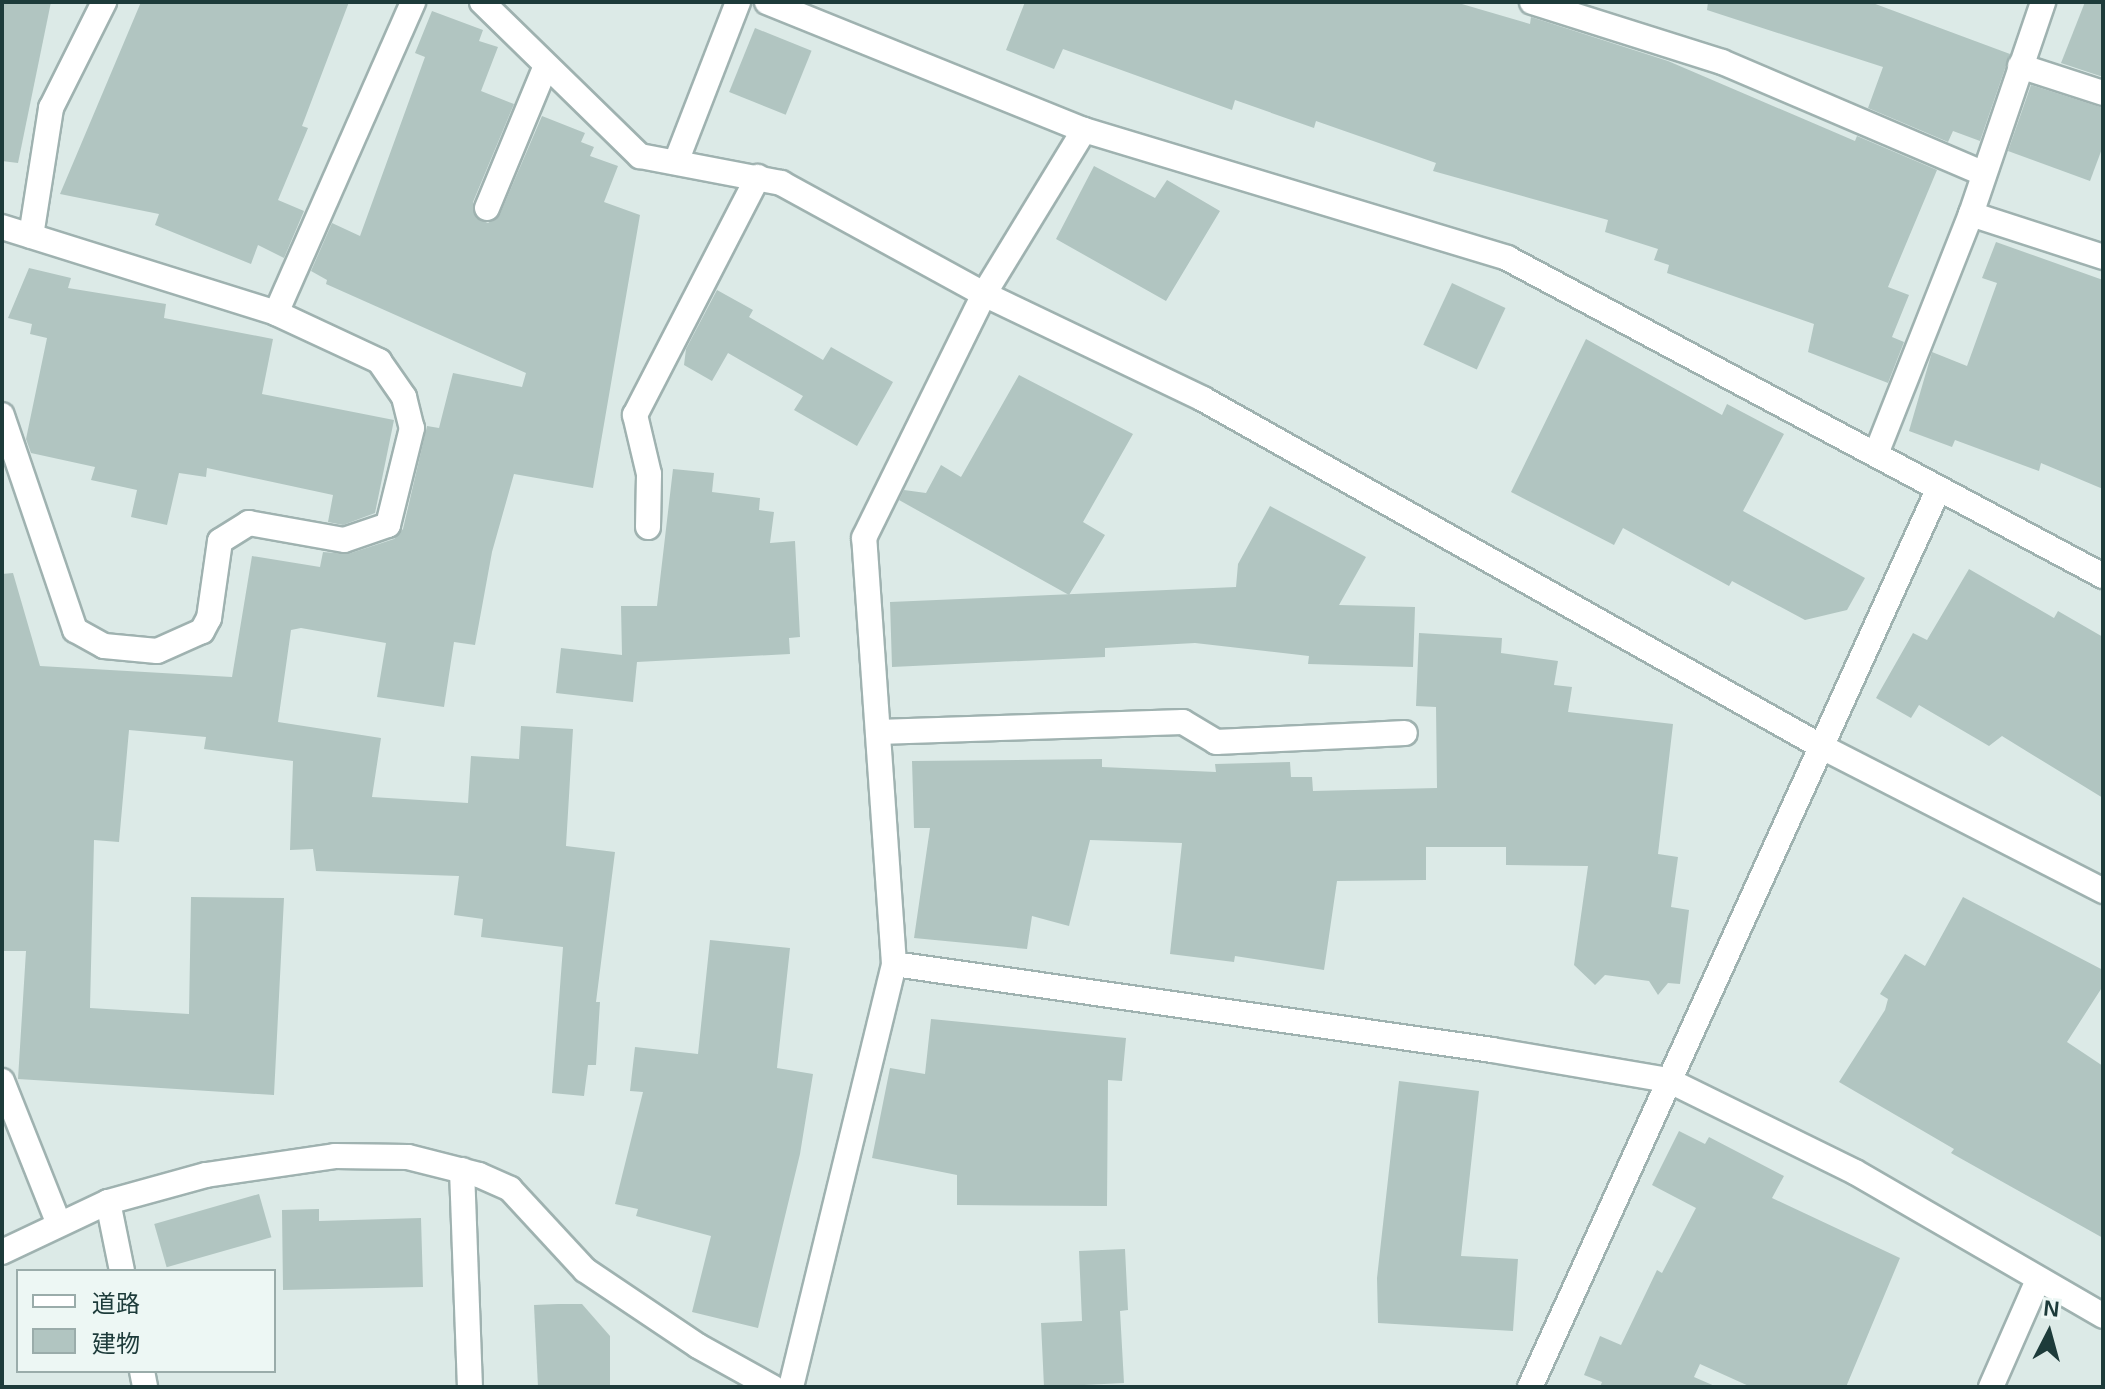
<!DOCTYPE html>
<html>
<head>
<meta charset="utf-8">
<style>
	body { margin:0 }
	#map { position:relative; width:2105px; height:1389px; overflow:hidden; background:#dceae7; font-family:Arial,"Noto Sans JP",sans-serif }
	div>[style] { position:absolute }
	.building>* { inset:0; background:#b1c5c1; transform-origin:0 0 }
	.roads { filter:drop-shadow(2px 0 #9fb2b0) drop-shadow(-2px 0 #9fb2b0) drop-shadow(0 2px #9fb2b0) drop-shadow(0 -2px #9fb2b0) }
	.minor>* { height:24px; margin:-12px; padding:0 12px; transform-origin:12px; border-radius:12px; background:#fff }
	span { translate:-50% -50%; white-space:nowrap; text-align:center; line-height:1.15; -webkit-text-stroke:6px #edf7f4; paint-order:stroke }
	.frame { position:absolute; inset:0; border:4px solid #1d3b3a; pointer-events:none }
	.legend { position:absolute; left:16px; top:1269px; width:260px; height:104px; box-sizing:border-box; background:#edf7f4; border:2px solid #9aacaa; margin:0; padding:10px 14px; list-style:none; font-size:24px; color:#1d3b3a }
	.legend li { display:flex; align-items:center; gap:16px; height:40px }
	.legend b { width:40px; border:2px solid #9aacaa }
	.north { position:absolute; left:2009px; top:1293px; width:80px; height:80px; -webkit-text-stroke:6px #edf7f4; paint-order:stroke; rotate:6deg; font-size:22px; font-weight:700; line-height:32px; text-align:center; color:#1d3b3a }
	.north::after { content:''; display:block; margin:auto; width:28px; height:36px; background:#1d3b3a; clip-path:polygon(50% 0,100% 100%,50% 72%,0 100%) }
</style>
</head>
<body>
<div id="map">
	<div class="building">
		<div style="clip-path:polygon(2px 2px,51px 2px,18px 163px,2px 161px)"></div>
		<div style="clip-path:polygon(141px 2px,349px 2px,302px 126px,308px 128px,278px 200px,304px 211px,284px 258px,258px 245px,251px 264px,155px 225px,159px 214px,60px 194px)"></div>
		<div style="clip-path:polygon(1025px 2px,1455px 2px,1530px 24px,1531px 17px,1668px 61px,1855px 141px,1857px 136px,1937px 170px,1888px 287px,1909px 295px,1892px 337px,1904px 342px,1888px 383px,1808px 352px,1814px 324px,1667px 273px,1669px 265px,1654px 260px,1658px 249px,1605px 232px,1608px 220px,1433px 171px,1436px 163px,1316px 121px,1314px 128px,1235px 100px,1232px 110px,1063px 49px,1054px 69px,1006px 50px)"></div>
		<div style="clip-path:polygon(1708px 2px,1870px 2px,2010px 54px,1980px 141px,1953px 131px,1948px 142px,1868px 108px,1883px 67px,1707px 10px)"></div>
		<div style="clip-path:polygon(2085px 2px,2103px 2px,2103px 77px,2061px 63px)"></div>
		<div style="clip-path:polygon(432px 11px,483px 30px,479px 41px,498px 47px,481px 91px,514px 104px,473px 202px,476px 218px,488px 223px,500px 214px,542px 116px,585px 133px,581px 142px,594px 147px,590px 156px,618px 166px,604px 202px,640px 215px,593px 488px,514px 474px,492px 552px,475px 645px,454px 642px,444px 707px,377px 697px,386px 643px,301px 628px,291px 630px,278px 722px,381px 738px,372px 797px,468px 803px,471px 756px,519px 759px,521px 726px,573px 729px,566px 846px,615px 852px,596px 1002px,600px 1002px,596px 1065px,588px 1065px,584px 1096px,552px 1093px,563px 947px,481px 937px,483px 919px,454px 915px,459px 876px,316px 871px,313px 849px,290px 850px,293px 761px,204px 749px,206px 737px,129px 730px,119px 842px,94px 840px,90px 1008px,189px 1014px,191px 897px,284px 898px,274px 1095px,18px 1079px,26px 951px,2px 951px,2px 574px,13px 573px,40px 666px,232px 677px,252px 556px,320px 567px,323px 552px,348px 554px,394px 539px,403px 529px,427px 426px,439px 428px,453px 373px,522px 387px,526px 373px,326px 284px,327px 280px,311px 271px,332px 223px,360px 236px,425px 57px,415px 53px)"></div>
		<div style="left:755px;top:28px;width:61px;height:69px;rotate:22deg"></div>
		<div style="clip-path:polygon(2031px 85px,2103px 108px,2103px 146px,2090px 181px,2008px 151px)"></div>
		<div style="clip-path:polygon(1094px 166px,1155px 198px,1167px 180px,1220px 211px,1166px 301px,1056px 239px)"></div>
		<div style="clip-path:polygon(1996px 242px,2103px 280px,2103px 489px,2041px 463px,2039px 471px,1955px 440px,1952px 447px,1909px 431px,1932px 352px,1967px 366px,1997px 283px,1982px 278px)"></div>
		<div style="clip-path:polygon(29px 268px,71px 278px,68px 288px,166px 304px,164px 318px,273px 339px,262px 394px,394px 420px,375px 513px,343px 525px,328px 522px,333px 495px,207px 468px,206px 477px,179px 473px,167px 525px,131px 517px,137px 490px,91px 480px,95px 467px,31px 453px,26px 439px,47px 338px,30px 334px,32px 324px,8px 318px)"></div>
		<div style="left:1452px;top:283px;width:59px;height:68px;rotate:25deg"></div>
		<div style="clip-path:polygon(717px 290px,753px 310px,749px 317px,823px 360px,831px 347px,893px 382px,857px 446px,794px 410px,803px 396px,728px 353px,712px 381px,684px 365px,686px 349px)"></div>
		<div style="clip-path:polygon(1586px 339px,1722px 415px,1727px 404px,1784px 434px,1743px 511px,1865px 578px,1847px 610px,1805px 620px,1732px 581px,1729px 586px,1623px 528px,1614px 545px,1511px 492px)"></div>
		<div style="clip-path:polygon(1019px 375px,1133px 434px,1083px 522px,1105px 535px,1069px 595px,899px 500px,904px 490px,926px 493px,941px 465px,961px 477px)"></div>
		<div style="clip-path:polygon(673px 469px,714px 473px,712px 492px,760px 498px,759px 510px,774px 512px,770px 543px,795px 541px,800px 637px,789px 638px,790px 654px,637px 662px,633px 702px,556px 693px,561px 648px,622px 655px,621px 606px,657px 606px)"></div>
		<div style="clip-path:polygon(1270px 506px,1366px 557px,1339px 605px,1415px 607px,1413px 667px,1308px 664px,1309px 656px,1195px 643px,1105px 648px,1105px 657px,892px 667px,890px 602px,1236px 587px,1238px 564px)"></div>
		<div style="clip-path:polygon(1969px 569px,2054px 618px,2058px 611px,2103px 637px,2103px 798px,2002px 736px,1989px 746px,1919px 705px,1911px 718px,1876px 698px,1913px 633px,1927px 640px)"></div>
		<div style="clip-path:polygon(1419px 633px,1502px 638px,1501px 653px,1558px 661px,1554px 685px,1572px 687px,1568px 712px,1673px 724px,1658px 854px,1678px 857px,1671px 907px,1689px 910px,1680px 984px,1668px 983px,1658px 995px,1649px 981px,1605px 975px,1595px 985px,1574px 965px,1588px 866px,1506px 865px,1506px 847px,1426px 847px,1426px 880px,1337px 881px,1324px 970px,1235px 956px,1234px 962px,1170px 954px,1182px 843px,1090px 840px,1069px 926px,1032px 916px,1027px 949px,914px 938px,930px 828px,914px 828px,912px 761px,1102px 759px,1102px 767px,1216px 772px,1215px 764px,1290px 762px,1291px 777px,1312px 777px,1313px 791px,1437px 788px,1436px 707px,1416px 706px)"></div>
		<div style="clip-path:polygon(1963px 897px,2103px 970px,2103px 986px,2067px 1042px,2103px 1066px,2103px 1238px,1951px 1153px,1954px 1149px,1839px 1082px,1885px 1010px,1888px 999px,1880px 994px,1905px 954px,1925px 966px)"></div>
		<div style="clip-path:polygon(710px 940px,790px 948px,777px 1068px,813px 1074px,800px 1154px,758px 1328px,692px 1312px,711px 1236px,636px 1216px,638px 1209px,615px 1204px,643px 1092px,630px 1091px,635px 1047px,698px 1054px)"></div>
		<div style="clip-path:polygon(931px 1019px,1126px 1038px,1122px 1081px,1108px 1080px,1107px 1206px,957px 1205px,957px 1175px,872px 1158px,890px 1068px,925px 1074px)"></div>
		<div style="clip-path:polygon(1399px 1081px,1479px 1091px,1461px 1256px,1518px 1259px,1513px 1331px,1378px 1323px,1377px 1278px)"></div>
		<div style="clip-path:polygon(1679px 1131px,1705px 1144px,1709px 1137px,1784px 1176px,1772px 1198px,1900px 1258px,1846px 1387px,1751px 1387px,1700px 1364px,1694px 1377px,1717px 1387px,1600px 1387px,1602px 1382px,1584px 1375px,1600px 1336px,1621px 1345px,1657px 1270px,1662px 1273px,1696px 1208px,1652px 1185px)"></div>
		<div style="left:259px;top:1194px;width:45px;height:109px;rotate:74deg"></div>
		<div style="clip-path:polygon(319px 1209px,319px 1221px,421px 1218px,423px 1287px,283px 1290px,282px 1210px)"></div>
		<div style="clip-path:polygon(1125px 1249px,1128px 1310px,1120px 1311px,1124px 1383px,1044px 1387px,1041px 1323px,1082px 1321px,1079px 1251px)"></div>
		<div style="clip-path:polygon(558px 1304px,582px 1304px,610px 1336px,610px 1387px,538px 1387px,534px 1305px)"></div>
	</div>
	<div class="roads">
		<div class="minor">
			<div style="left:482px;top:2px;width:221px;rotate:44.3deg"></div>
			<div style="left:640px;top:156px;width:144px;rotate:10.8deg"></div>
			<div style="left:781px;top:183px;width:231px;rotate:28.7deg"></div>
			<div style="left:984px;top:294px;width:243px;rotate:25.6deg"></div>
			<div style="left:1203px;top:399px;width:712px;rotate:29.34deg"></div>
			<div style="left:1824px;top:748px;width:314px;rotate:27.1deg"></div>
			<div style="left:767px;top:2px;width:342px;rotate:22deg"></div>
			<div style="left:1532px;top:2px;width:199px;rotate:17.5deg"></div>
			<div style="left:1722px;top:62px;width:283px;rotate:23.1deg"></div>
			<div style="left:2020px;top:66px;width:87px;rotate:18deg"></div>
			<div style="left:676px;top:162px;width:172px;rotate:-68.8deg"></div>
			<div style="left:487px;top:208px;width:152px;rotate:-67.5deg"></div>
			<div style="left:1971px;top:214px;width:139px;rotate:18deg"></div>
			<div style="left:2px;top:227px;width:287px;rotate:17.4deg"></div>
			<div style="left:276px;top:313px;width:114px;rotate:25deg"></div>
			<div style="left:379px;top:361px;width:44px;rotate:55.2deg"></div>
			<div style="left:404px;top:397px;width:32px;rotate:76deg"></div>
			<div style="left:412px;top:428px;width:100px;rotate:103.9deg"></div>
			<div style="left:388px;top:525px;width:46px;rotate:161.2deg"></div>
			<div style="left:344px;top:540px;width:97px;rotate:-169.9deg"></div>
			<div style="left:249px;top:523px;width:34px;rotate:148deg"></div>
			<div style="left:220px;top:541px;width:78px;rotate:98.1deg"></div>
			<div style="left:209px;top:618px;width:15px;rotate:118deg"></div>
			<div style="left:202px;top:631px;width:49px;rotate:156deg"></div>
			<div style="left:157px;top:651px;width:53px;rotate:-174.6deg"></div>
			<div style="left:104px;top:646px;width:33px;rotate:-151deg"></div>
			<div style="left:75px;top:630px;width:227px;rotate:-108.8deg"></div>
			<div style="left:31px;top:236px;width:130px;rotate:-81.1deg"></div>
			<div style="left:51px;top:108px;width:119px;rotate:-63.4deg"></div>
			<div style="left:276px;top:313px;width:340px;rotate:-66.2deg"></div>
			<div style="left:1876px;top:454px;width:258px;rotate:-68.4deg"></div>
			<div style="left:1971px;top:214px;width:224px;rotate:-71.2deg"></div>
			<div style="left:648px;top:527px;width:53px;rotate:-88.9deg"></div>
			<div style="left:649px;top:474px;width:61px;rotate:-103.3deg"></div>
			<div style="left:635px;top:415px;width:268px;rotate:-62.7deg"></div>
			<div style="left:878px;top:732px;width:305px;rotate:-1.9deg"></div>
			<div style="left:1183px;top:722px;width:39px;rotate:31deg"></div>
			<div style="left:1216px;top:742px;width:189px;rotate:-2.7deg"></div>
			<div style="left:894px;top:964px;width:604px;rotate:8.18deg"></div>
			<div style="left:1492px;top:1050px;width:179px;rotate:9.7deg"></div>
			<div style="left:1668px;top:1080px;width:208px;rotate:26.2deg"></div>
			<div style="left:1855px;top:1172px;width:287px;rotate:30.1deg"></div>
			<div style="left:2px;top:1081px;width:154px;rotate:68.3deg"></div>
			<div style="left:462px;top:1170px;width:217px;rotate:87.9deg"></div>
			<div style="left:108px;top:1202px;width:70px;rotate:78.5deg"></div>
			<div style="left:2px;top:1252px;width:117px;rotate:-25.3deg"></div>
			<div style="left:108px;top:1202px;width:102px;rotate:-15.4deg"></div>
			<div style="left:206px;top:1175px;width:130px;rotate:-8.4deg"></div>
			<div style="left:335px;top:1156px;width:73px;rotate:0.8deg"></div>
			<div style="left:408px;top:1157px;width:73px;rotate:14.2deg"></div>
			<div style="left:479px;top:1175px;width:34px;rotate:24deg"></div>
			<div style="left:510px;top:1189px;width:110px;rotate:47.2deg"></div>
			<div style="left:585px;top:1270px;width:136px;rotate:33.9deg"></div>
			<div style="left:698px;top:1346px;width:85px;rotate:29deg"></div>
			<div style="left:142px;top:1371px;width:16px;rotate:79deg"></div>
			<div style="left:791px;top:1387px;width:435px;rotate:-76.3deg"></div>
			<div style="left:894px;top:964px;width:427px;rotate:-94deg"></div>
			<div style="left:864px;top:538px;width:272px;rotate:-63.8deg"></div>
			<div style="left:984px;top:294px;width:192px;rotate:-58.6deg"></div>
			<div style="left:1084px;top:130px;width:442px;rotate:16.8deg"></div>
			<div style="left:1507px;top:258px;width:676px;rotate:28.08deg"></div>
			<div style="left:1530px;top:1387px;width:985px;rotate:-65.54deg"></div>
			<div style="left:1991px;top:1387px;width:115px;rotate:-66.3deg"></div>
		</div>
	</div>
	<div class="frame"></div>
	<ul class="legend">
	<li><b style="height:10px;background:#fff"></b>道路</li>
	<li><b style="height:22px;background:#b1c5c1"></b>建物</li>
	</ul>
	<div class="north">N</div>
</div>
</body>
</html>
